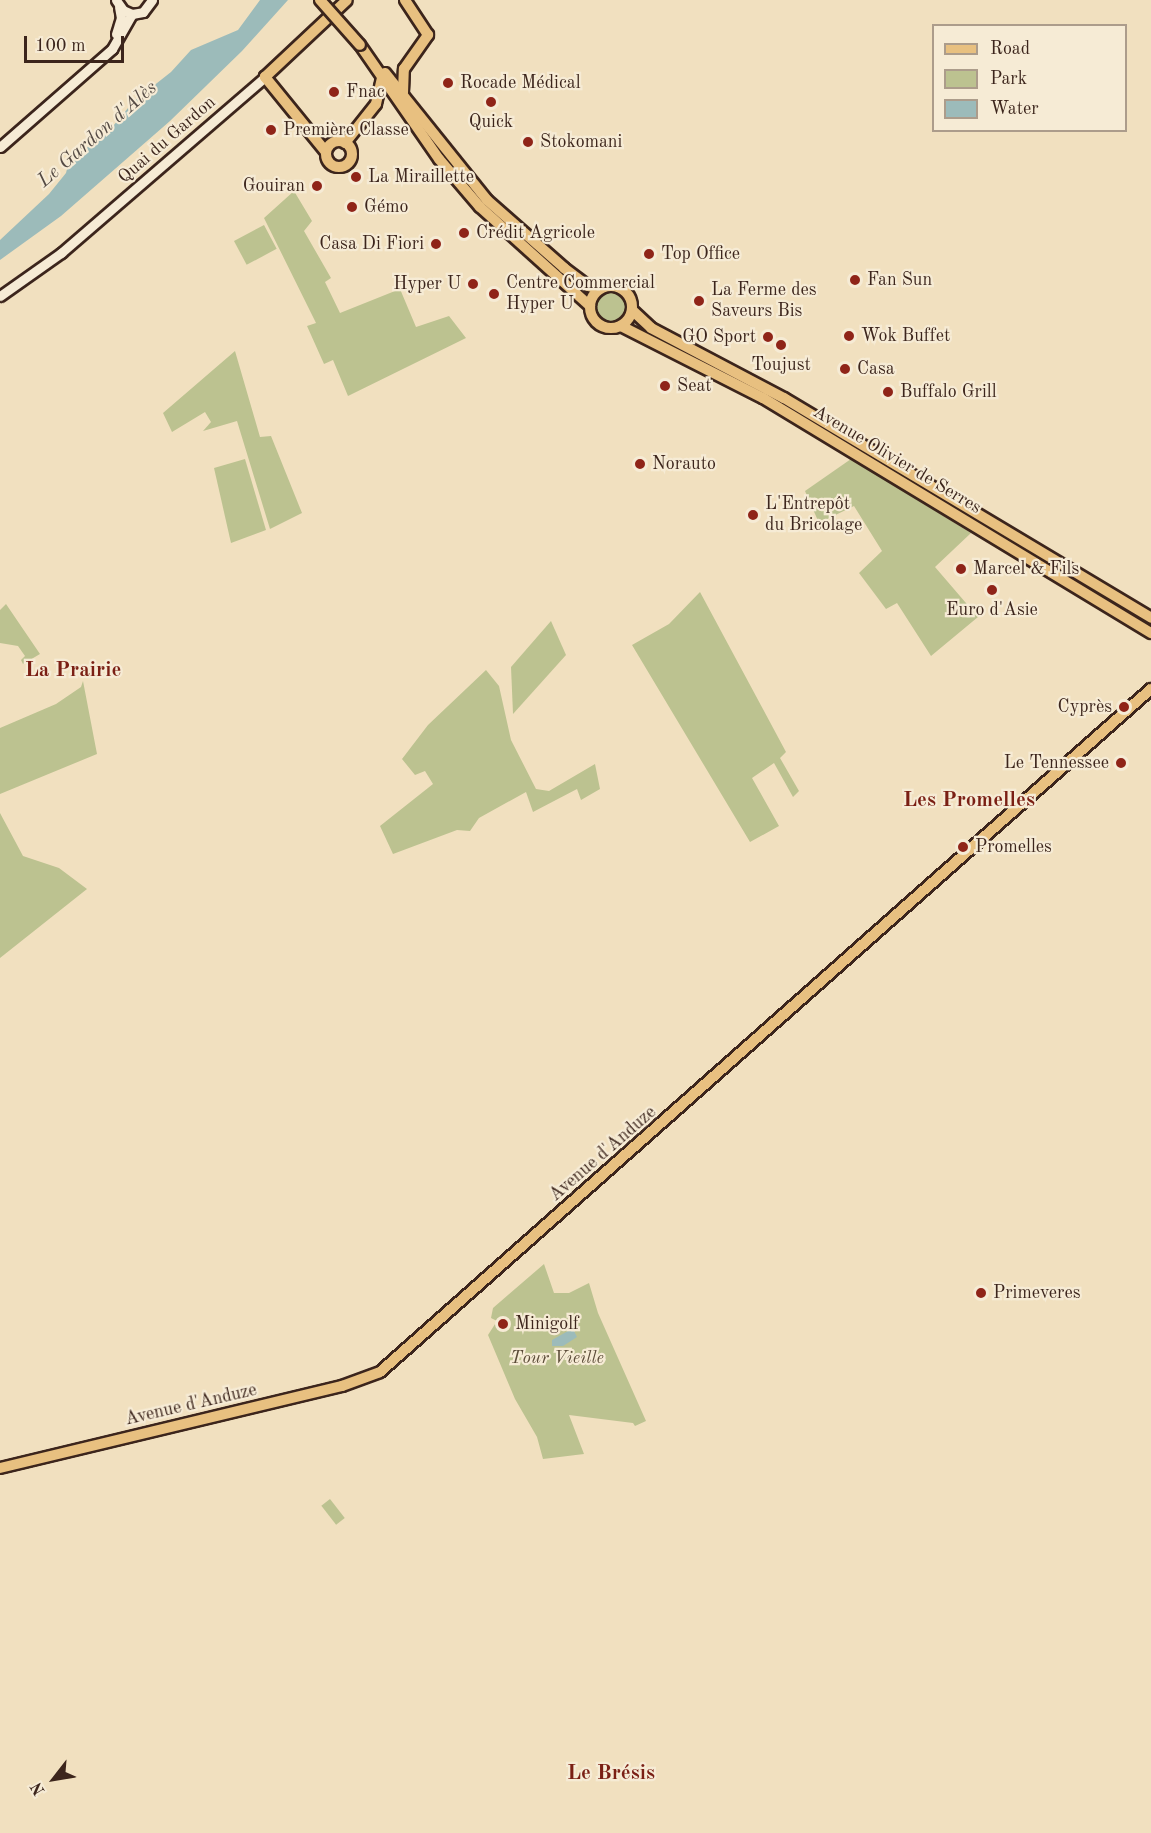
<!DOCTYPE html>
<html>
<head>
<meta charset="utf-8">
<style>
	body { margin:0 }
	#map { position:relative; width:1151px; height:1833px; overflow:hidden; background:#f1e0bf; font-family:"Old Standard TT",serif }
	div>[style] { position:absolute }
	.green>* { inset:0; background:#bcc290; transform-origin:0 0 }
	.round { border-radius:50% }
	.water>* { inset:0; background:#9cbbba }
	.roads { filter:drop-shadow(2px 0 #3c251c) drop-shadow(-2px 0 #3c251c) drop-shadow(0 2px #3c251c) drop-shadow(0 -2px #3c251c) }
	.secondary>* { height:9px; margin:-4.5px; padding:0 4.5px; transform-origin:4.5px; border-radius:4.5px; background:#f6ebd5 }
	.primary>* { height:10px; margin:-5px; padding:0 5px; transform-origin:5px; border-radius:5px; background:#e8c080 }
	.primary>.ring { margin:-5px; padding:0; box-sizing:content-box; background:none; border:10px solid #e8c080; border-radius:50% }
	.bridges { filter:drop-shadow(2px 0 #3c251c) drop-shadow(-2px 0 #3c251c) drop-shadow(0 2px #3c251c) drop-shadow(0 -2px #3c251c) }
	.primary-bridge>* { height:10px; margin:-5px; padding:0 5px; transform-origin:5px; border-radius:5px; background:#e8c080 }
	.dots>* { width:16px; height:16px; translate:-50% -50%; box-sizing:border-box; border:3px solid #f6ebd5; border-radius:50% }
	span { translate:-50% -50%; white-space:nowrap; text-align:center; line-height:1.15; -webkit-text-stroke:4.5px #f6ebd5; paint-order:stroke }
	.poi-label { font-size:18px; color:#3c251c }
	.left { translate:0 -50%; text-align:left }
	.right { translate:-100% -50%; text-align:right }
	.street-label { font-size:18px; color:#3c251c }
	.park-label { font-size:18px; color:#5c4c39; font-style:italic }
	.water-label { font-size:20px; color:#544a44; font-style:italic }
	.quarter-label { font-size:21px; color:#7a1f14; font-weight:700 }
	.legend { position:absolute; left:932px; top:24px; width:195px; height:108px; box-sizing:border-box; background:#f6ebd5; border:2px solid #ac9c8b; margin:0; padding:8px 10px; list-style:none; font-size:18px; color:#3c251c }
	.legend li { display:flex; align-items:center; gap:12px; height:30px }
	.legend b { width:30px; border:2px solid #ac9c8b }
	.north { position:absolute; left:24px; top:1749px; width:60px; height:60px; -webkit-text-stroke:4px #f6ebd5; paint-order:stroke; rotate:239deg; font-size:16px; font-weight:700; line-height:24px; text-align:center; color:#3c251c }
	.north::after { content:''; display:block; margin:auto; width:21px; height:27px; background:#3c251c; clip-path:polygon(50% 0,100% 100%,50% 72%,0 100%) }
	.scale { position:absolute; left:24px; top:36px; width:100px; height:27px; box-sizing:border-box; border:3px solid #3c251c; border-top:0; padding-left:8px; font-size:18px; line-height:21px; white-space:nowrap; color:#3c251c; -webkit-text-stroke:4px #f6ebd5; paint-order:stroke }
</style>
</head>
<body>
<div id="map">
	<div class="green">
		<div style="clip-path:polygon(294px 191px,312px 221px,304px 231px,331px 278px,325px 282px,340px 313px,400px 289px,416px 327px,449px 316px,466px 338px,348px 396px,333px 360px,324px 364px,307px 326px,316px 323px,264px 218px)"></div>
		<div style="left:264px;top:225px;width:27px;height:34px;rotate:62deg"></div>
		<div class="round" style="left:595px;top:289px;width:34px;height:34px"></div>
		<div style="clip-path:polygon(235px 351px,260px 437px,271px 436px,302px 513px,270px 529px,237px 421px,203px 431px,211px 422px,205px 412px,172px 432px,163px 413px)"></div>
		<div style="clip-path:polygon(245px 459px,266px 530px,231px 543px,214px 468px)"></div>
		<div style="clip-path:polygon(851px 459px,971px 533px,935px 567px,978px 617px,931px 656px,897px 603px,886px 609px,859px 573px,882px 551px,854px 506px,819px 523px,805px 491px)"></div>
		<div style="clip-path:polygon(700px 592px,786px 752px,780px 758px,799px 791px,793px 797px,774px 763px,752px 778px,779px 826px,750px 842px,632px 645px,669px 624px)"></div>
		<div style="clip-path:polygon(6px 604px,40px 654px,23px 664px,21px 660px,25px 656px,18px 646px,0 643px,0 610px)"></div>
		<div style="clip-path:polygon(551px 621px,566px 655px,513px 714px,511px 667px)"></div>
		<div style="clip-path:polygon(486px 670px,499px 686px,511px 740px,536px 789px,549px 791px,595px 764px,600px 789px,581px 800px,577px 789px,533px 812px,526px 792px,479px 818px,470px 831px,457px 830px,393px 854px,380px 826px,433px 784px,425px 771px,415px 775px,402px 759px,428px 725px)"></div>
		<div style="clip-path:polygon(83px 681px,97px 754px,0 794px,0 728px,56px 704px,81px 687px)"></div>
		<div style="clip-path:polygon(0 813px,23px 856px,59px 868px,87px 889px,0 958px)"></div>
		<div style="clip-path:polygon(544px 1264px,554px 1293px,569px 1293px,589px 1283px,598px 1313px,646px 1421px,635px 1426px,633px 1423px,569px 1415px,584px 1454px,543px 1459px,537px 1437px,515px 1399px,488px 1335px,497px 1321px,491px 1318px,493px 1308px)"></div>
		<div style="left:330px;top:1499px;width:24px;height:11px;rotate:52deg"></div>
	</div>
	<div class="water">
		<div style="clip-path:polygon(260px 0,288px 0,242px 51px,170px 121px,61px 216px,0 260px,0 240px,49px 194px,66px 173px,69px 161px,83px 153px,93px 140px,109px 131px,133px 102px,171px 72px,191px 50px,238px 30px)"></div>
		<div style="clip-path:polygon(568px 1331px,574px 1331px,577px 1337px,563px 1346px,552px 1346px,552px 1340px)"></div>
	</div>
	<div class="roads">
		<div class="secondary">
			<div style="left:116px;top:0;width:12px;rotate:55deg"></div>
			<div style="left:123px;top:10px;width:10px;rotate:24deg"></div>
			<div style="left:132px;top:14px;width:11px;rotate:-10deg"></div>
			<div style="left:143px;top:12px;width:15px;rotate:-53deg"></div>
			<div style="left:116px;top:34px;width:17px;rotate:-73deg"></div>
			<div style="left:121px;top:18px;width:11px;rotate:-100deg"></div>
			<div style="left:0;top:147px;width:149px;rotate:-41.2deg"></div>
			<div style="left:112px;top:49px;width:40px;rotate:-60.3deg"></div>
			<div style="left:0;top:296px;width:75px;rotate:-35.2deg"></div>
			<div style="left:61px;top:253px;width:269px;rotate:-40.8deg"></div>
		</div>
		<div class="primary">
			<div style="left:360px;top:45px;width:139px;rotate:55.3deg"></div>
			<div style="left:439px;top:159px;width:63px;rotate:49.5deg"></div>
			<div style="left:480px;top:207px;width:148px;rotate:42deg"></div>
			<div style="left:385px;top:73px;width:163px;rotate:51.2deg"></div>
			<div style="left:487px;top:200px;width:103px;rotate:41.4deg"></div>
			<div style="left:564px;top:268px;width:30px;rotate:37deg"></div>
			<div style="left:588px;top:286px;width:12px;rotate:14deg"></div>
			<div style="left:403px;top:93px;width:24px;rotate:-88deg"></div>
			<div style="left:404px;top:69px;width:42px;rotate:-54.8deg"></div>
			<div style="left:428px;top:35px;width:42px;rotate:-123.3deg"></div>
			<div class="ring" style="left:326px;top:141px;width:16px;height:16px"></div>
			<div style="left:345px;top:143px;width:50px;rotate:-51.5deg"></div>
			<div style="left:376px;top:104px;width:27px;rotate:-77deg"></div>
			<div style="left:326px;top:152px;width:97px;rotate:-129.1deg"></div>
			<div style="left:265px;top:77px;width:112px;rotate:-43.2deg"></div>
			<div class="ring" style="left:590px;top:286px;width:32px;height:32px"></div>
			<div style="left:632px;top:310px;width:26px;rotate:43deg"></div>
			<div style="left:651px;top:328px;width:150px;rotate:27.8deg"></div>
			<div style="left:784px;top:398px;width:428px;rotate:30.9deg"></div>
			<div style="left:621px;top:326px;width:159px;rotate:26.9deg"></div>
			<div style="left:763px;top:398px;width:454px;rotate:31.2deg"></div>
			<div style="left:0;top:1468px;width:352px;rotate:-13.5deg"></div>
			<div style="left:342px;top:1386px;width:40px;rotate:-20.2deg"></div>
			<div style="left:380px;top:1372px;width:1030px;rotate:-41.54deg"></div>
		</div>
	</div>
	<div class="bridges">
		<div class="primary-bridge">
			<div style="left:320px;top:0;width:60px;rotate:48.4deg"></div>
		</div>
	</div>
	<div class="dots">
		<div style="left:448px;top:83px;background:#8f2418"></div>
		<div style="left:334px;top:92px;background:#8f2418"></div>
		<div style="left:491px;top:102px;background:#8f2418"></div>
		<div style="left:271px;top:130px;background:#8f2418"></div>
		<div style="left:528px;top:142px;background:#8f2418"></div>
		<div style="left:356px;top:177px;background:#8f2418"></div>
		<div style="left:317px;top:186px;background:#8f2418"></div>
		<div style="left:352px;top:207px;background:#8f2418"></div>
		<div style="left:464px;top:233px;background:#8f2418"></div>
		<div style="left:436px;top:244px;background:#8f2418"></div>
		<div style="left:649px;top:254px;background:#8f2418"></div>
		<div style="left:855px;top:280px;background:#8f2418"></div>
		<div style="left:473px;top:284px;background:#8f2418"></div>
		<div style="left:494px;top:294px;background:#8f2418"></div>
		<div style="left:699px;top:301px;background:#8f2418"></div>
		<div style="left:849px;top:336px;background:#8f2418"></div>
		<div style="left:768px;top:337px;background:#8f2418"></div>
		<div style="left:781px;top:345px;background:#8f2418"></div>
		<div style="left:845px;top:369px;background:#8f2418"></div>
		<div style="left:665px;top:386px;background:#8f2418"></div>
		<div style="left:888px;top:392px;background:#8f2418"></div>
		<div style="left:640px;top:464px;background:#8f2418"></div>
		<div style="left:753px;top:515px;background:#8f2418"></div>
		<div style="left:961px;top:569px;background:#8f2418"></div>
		<div style="left:992px;top:590px;background:#8f2418"></div>
		<div style="left:1124px;top:707px;background:#8f2418"></div>
		<div style="left:1121px;top:763px;background:#8f2418"></div>
		<div style="left:963px;top:847px;background:#8f2418"></div>
		<div style="left:981px;top:1293px;background:#8f2418"></div>
		<div style="left:503px;top:1324px;background:#8f2418"></div>
	</div>
	<div class="poi-label">
		<span class="left" style="left:460px;top:83px">Rocade Médical</span>
		<span class="left" style="left:346px;top:92px">Fnac</span>
		<span style="left:491px;top:122px">Quick</span>
		<span class="left" style="left:283px;top:130px">Première Classe</span>
		<span class="left" style="left:540px;top:142px">Stokomani</span>
		<span class="left" style="left:368px;top:177px">La Miraillette</span>
		<span class="right" style="left:305px;top:186px">Gouiran</span>
		<span class="left" style="left:364px;top:207px">Gémo</span>
		<span class="left" style="left:476px;top:233px">Crédit Agricole</span>
		<span class="right" style="left:424px;top:244px">Casa Di Fiori</span>
		<span class="left" style="left:661px;top:254px">Top Office</span>
		<span class="left" style="left:867px;top:280px">Fan Sun</span>
		<span class="right" style="left:461px;top:284px">Hyper U</span>
		<span class="left" style="left:506px;top:294px">Centre Commercial<br>Hyper U</span>
		<span class="left" style="left:711px;top:301px">La Ferme des<br>Saveurs Bis</span>
		<span class="left" style="left:861px;top:336px">Wok Buffet</span>
		<span class="right" style="left:756px;top:337px">GO Sport</span>
		<span style="left:781px;top:365px">Toujust</span>
		<span class="left" style="left:857px;top:369px">Casa</span>
		<span class="left" style="left:677px;top:386px">Seat</span>
		<span class="left" style="left:900px;top:392px">Buffalo Grill</span>
		<span class="left" style="left:652px;top:464px">Norauto</span>
		<span class="left" style="left:765px;top:515px">L'Entrepôt<br>du Bricolage</span>
		<span class="left" style="left:973px;top:569px">Marcel &amp; Fils</span>
		<span style="left:992px;top:610px">Euro d'Asie</span>
		<span class="right" style="left:1112px;top:707px">Cyprès</span>
		<span class="right" style="left:1109px;top:763px">Le Tennessee</span>
		<span class="left" style="left:975px;top:847px">Promelles</span>
		<span class="left" style="left:993px;top:1293px">Primeveres</span>
		<span class="left" style="left:515px;top:1324px">Minigolf</span>
	</div>
	<div class="street-label">
		<span style="left:167px;top:140px;rotate:-41deg">Quai du Gardon</span>
		<span style="left:897px;top:460px;rotate:31deg">Avenue Olivier de Serres</span>
		<span style="left:603px;top:1154px;rotate:-41deg">Avenue d'Anduze</span>
		<span style="left:191px;top:1405px;rotate:-13deg">Avenue d'Anduze</span>
	</div>
	<div class="park-label">
		<span style="left:557px;top:1358px">Tour Vieille</span>
	</div>
	<div class="water-label">
		<span style="left:98px;top:135px;rotate:-41deg">Le Gardon d'Alès</span>
	</div>
	<div class="quarter-label">
		<span style="left:73px;top:671px">La Prairie</span>
		<span style="left:969px;top:801px">Les Promelles</span>
		<span style="left:611px;top:1774px">Le Brésis</span>
	</div>
	<ul class="legend">
	<li><b style="height:8px;background:#e8c080"></b>Road</li>
	<li><b style="height:16px;background:#bcc290"></b>Park</li>
	<li><b style="height:16px;background:#9cbbba"></b>Water</li>
	</ul>
	<div class="north">N</div>
	<div class="scale">100 m</div>
</div>
</body>
</html>
